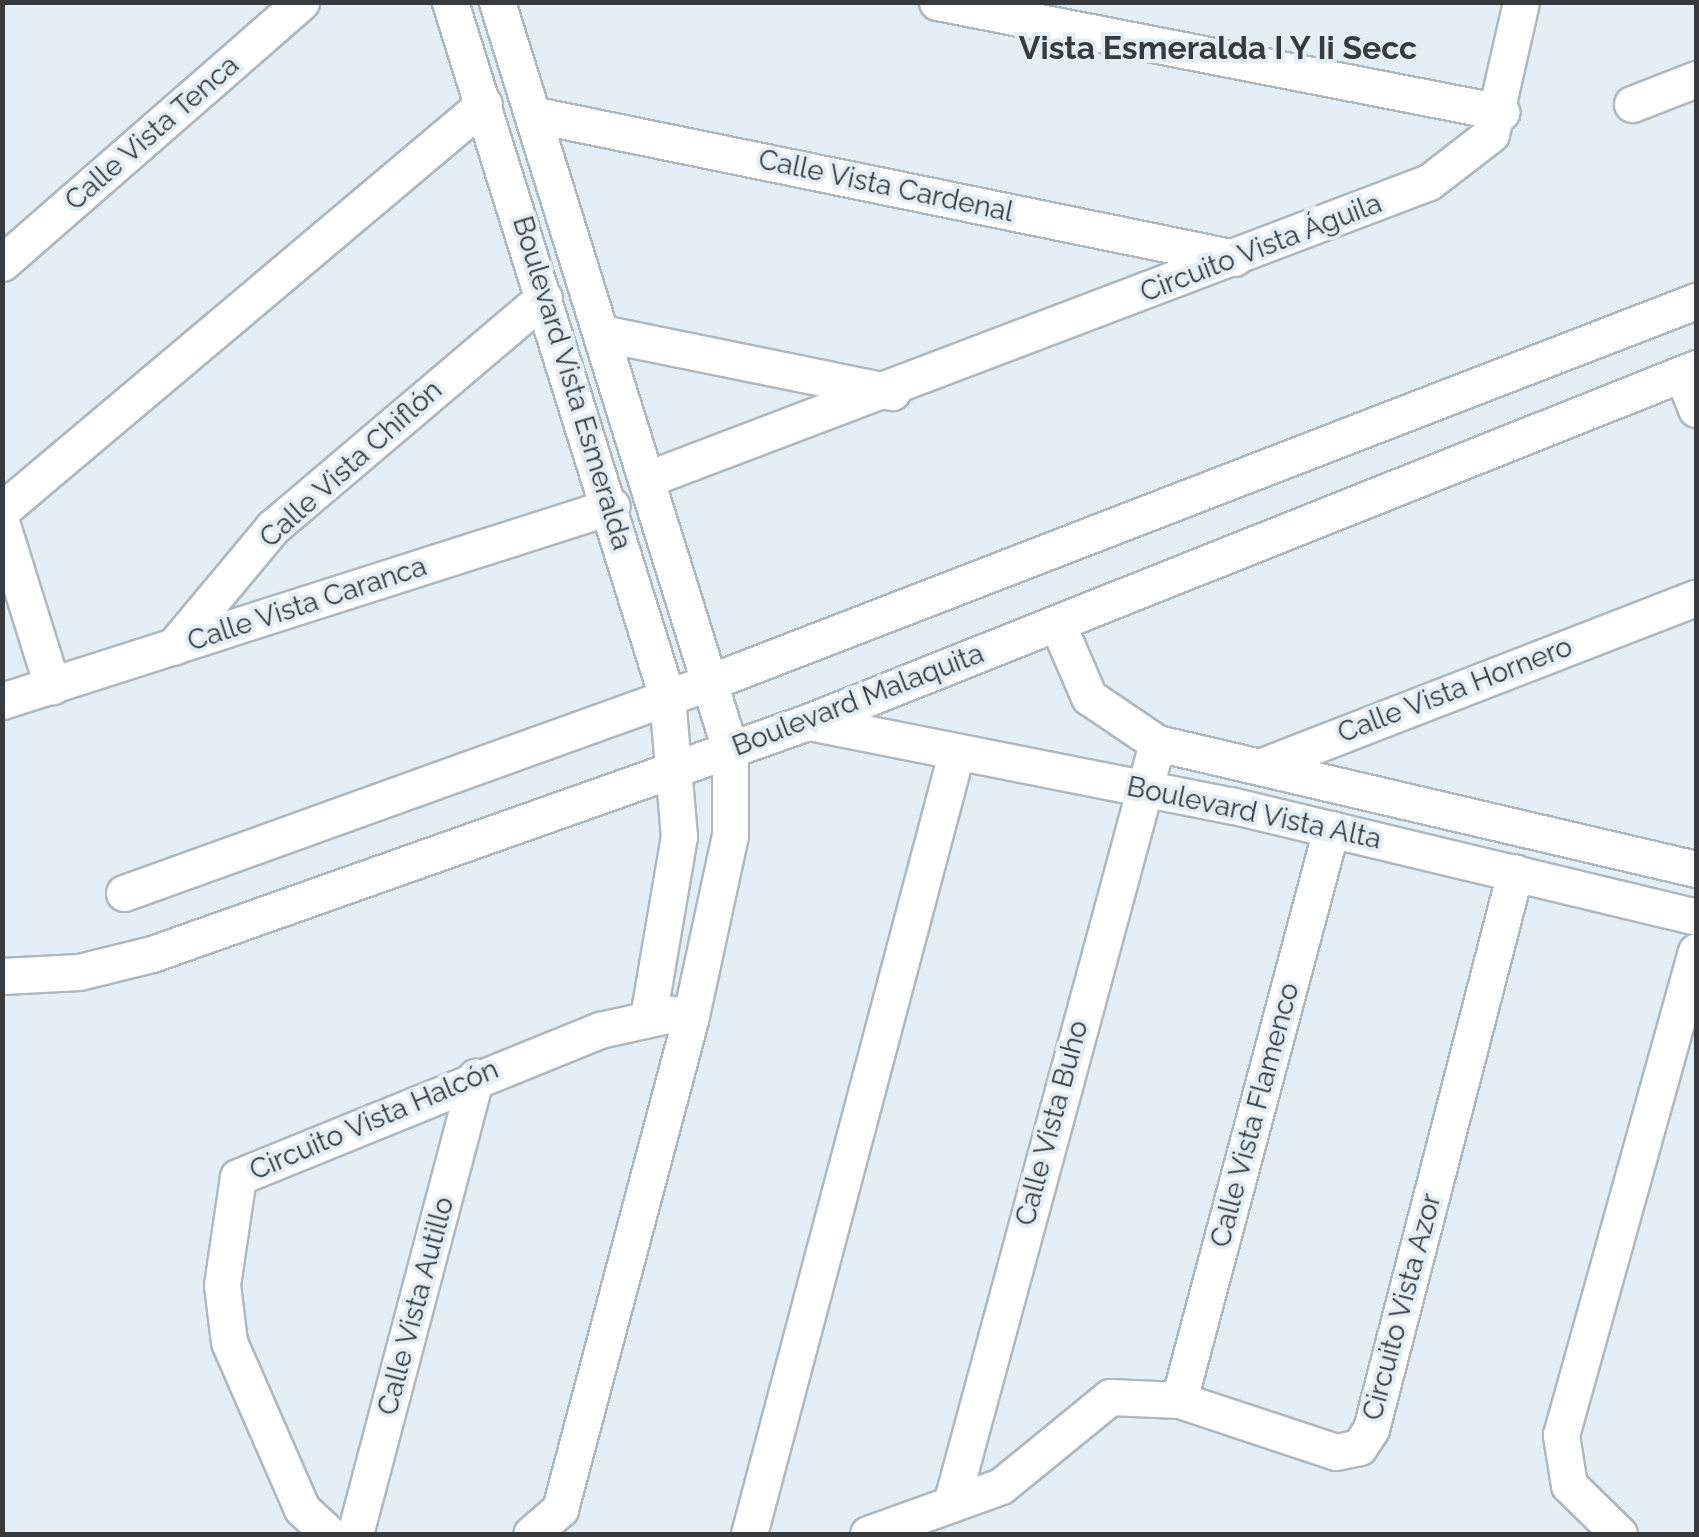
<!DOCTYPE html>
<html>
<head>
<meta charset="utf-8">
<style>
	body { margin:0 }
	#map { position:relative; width:1699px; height:1537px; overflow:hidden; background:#e4eef6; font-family:Raleway,sans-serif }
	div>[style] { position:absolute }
	.roads { filter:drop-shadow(2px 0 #aeb8c0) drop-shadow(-2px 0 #aeb8c0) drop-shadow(0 2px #aeb8c0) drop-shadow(0 -2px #aeb8c0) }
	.minor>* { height:35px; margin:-17.5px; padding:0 17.5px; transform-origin:17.5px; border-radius:17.5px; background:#fff }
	span { translate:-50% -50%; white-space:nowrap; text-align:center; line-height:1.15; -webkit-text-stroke:8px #e4eef6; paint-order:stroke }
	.street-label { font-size:28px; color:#373b3e }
	.quarter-label { font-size:32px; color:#373b3e; font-weight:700 }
	.frame { position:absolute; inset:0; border:5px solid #373b3e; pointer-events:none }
</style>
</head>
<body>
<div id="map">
	<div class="roads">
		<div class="minor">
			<div style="left:450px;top:2px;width:728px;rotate:72.66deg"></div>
			<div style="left:667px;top:697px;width:140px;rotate:85.1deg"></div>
			<div style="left:679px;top:836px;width:179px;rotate:99.7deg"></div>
			<div style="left:497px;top:2px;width:782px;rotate:72.68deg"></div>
			<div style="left:730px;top:749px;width:86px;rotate:90deg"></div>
			<div style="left:730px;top:835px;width:189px;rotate:102.2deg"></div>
			<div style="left:690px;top:1020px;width:506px;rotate:104.89deg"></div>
			<div style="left:560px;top:1509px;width:38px;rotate:139deg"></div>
			<div style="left:937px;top:2px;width:575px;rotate:11.04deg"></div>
			<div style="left:1632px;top:104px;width:69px;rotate:-21.3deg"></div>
			<div style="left:536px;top:115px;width:713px;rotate:11.56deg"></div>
			<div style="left:2px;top:263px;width:397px;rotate:-41.1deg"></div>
			<div style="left:601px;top:333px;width:297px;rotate:11.5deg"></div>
			<div style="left:1682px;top:374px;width:38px;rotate:68deg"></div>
			<div style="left:650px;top:478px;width:833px;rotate:-20.81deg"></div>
			<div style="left:1429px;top:182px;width:78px;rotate:-37.7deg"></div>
			<div style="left:1491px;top:134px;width:135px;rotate:-77.2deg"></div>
			<div style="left:2px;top:510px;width:630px;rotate:-40.11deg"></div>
			<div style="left:2px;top:525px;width:169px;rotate:72.7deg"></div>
			<div style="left:1057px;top:623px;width:81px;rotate:66.6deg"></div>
			<div style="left:1089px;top:697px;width:82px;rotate:34.1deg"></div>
			<div style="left:1157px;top:743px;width:554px;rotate:13.16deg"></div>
			<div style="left:173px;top:647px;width:156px;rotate:-50.2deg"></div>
			<div style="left:273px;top:527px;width:355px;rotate:-40.3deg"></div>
			<div style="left:2px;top:701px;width:640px;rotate:-17.73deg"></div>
			<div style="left:809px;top:722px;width:429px;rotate:11.2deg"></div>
			<div style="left:1230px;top:805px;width:479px;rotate:13.5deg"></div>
			<div style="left:1262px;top:766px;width:465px;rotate:-21.2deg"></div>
			<div style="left:124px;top:893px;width:623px;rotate:-19.8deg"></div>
			<div style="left:710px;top:682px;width:1057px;rotate:-21.13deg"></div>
			<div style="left:2px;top:976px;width:77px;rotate:-3deg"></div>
			<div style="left:79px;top:972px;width:75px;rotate:-13.9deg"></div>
			<div style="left:152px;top:954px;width:696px;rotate:-19.48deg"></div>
			<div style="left:808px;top:722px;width:956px;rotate:-21.73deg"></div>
			<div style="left:1179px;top:1400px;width:591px;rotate:-75.09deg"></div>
			<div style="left:951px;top:1504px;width:788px;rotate:-74.85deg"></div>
			<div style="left:329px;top:1534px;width:37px;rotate:-137deg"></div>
			<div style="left:302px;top:1509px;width:182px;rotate:-113.6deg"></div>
			<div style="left:229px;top:1342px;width:57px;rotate:-97deg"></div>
			<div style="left:222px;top:1285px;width:109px;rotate:-81.6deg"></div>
			<div style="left:238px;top:1177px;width:391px;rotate:-22.1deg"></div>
			<div style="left:600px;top:1030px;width:74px;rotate:-12.5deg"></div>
			<div style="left:355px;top:1534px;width:473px;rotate:-75.2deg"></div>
			<div style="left:749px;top:1534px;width:807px;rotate:-75.14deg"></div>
			<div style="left:868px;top:1534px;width:141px;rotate:-19.8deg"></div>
			<div style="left:1001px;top:1486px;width:141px;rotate:-39.2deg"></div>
			<div style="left:1110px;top:1397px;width:69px;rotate:2.5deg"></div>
			<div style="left:1179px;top:1400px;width:165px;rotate:18.3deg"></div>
			<div style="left:1336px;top:1452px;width:24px;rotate:-12deg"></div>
			<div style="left:1359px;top:1447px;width:22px;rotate:-56deg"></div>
			<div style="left:1371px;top:1429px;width:575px;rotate:-75.5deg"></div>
			<div style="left:1619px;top:1534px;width:70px;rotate:-135.6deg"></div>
			<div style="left:1569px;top:1485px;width:51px;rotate:-99.1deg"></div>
			<div style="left:1561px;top:1435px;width:502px;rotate:-74.41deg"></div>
		</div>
	</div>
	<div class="street-label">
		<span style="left:152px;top:133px;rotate:-41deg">Calle Vista Tenca</span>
		<span style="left:886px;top:186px;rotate:12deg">Calle Vista Cardenal</span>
		<span style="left:1261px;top:248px;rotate:-21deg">Circuito Vista Águila</span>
		<span style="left:572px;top:383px;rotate:73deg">Boulevard Vista Esmeralda</span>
		<span style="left:351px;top:464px;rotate:-42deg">Calle Vista Chiflón</span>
		<span style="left:307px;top:604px;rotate:-18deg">Calle Vista Caranca</span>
		<span style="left:1455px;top:690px;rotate:-21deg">Calle Vista Hornero</span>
		<span style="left:858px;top:700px;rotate:-21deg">Boulevard Malaquita</span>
		<span style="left:1254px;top:813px;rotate:12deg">Boulevard Vista Alta</span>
		<span style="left:1255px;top:1115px;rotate:-75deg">Calle Vista Flamenco</span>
		<span style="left:374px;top:1120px;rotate:-23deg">Circuito Vista Halcón</span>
		<span style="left:1052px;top:1123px;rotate:-75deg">Calle Vista Buho</span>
		<span style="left:416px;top:1306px;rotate:-75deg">Calle Vista Autillo</span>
		<span style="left:1402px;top:1307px;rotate:-75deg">Circuito Vista Azor</span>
	</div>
	<div class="quarter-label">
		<span style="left:1218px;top:48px">Vista Esmeralda I Y Ii Secc</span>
	</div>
	<div class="frame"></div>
</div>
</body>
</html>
